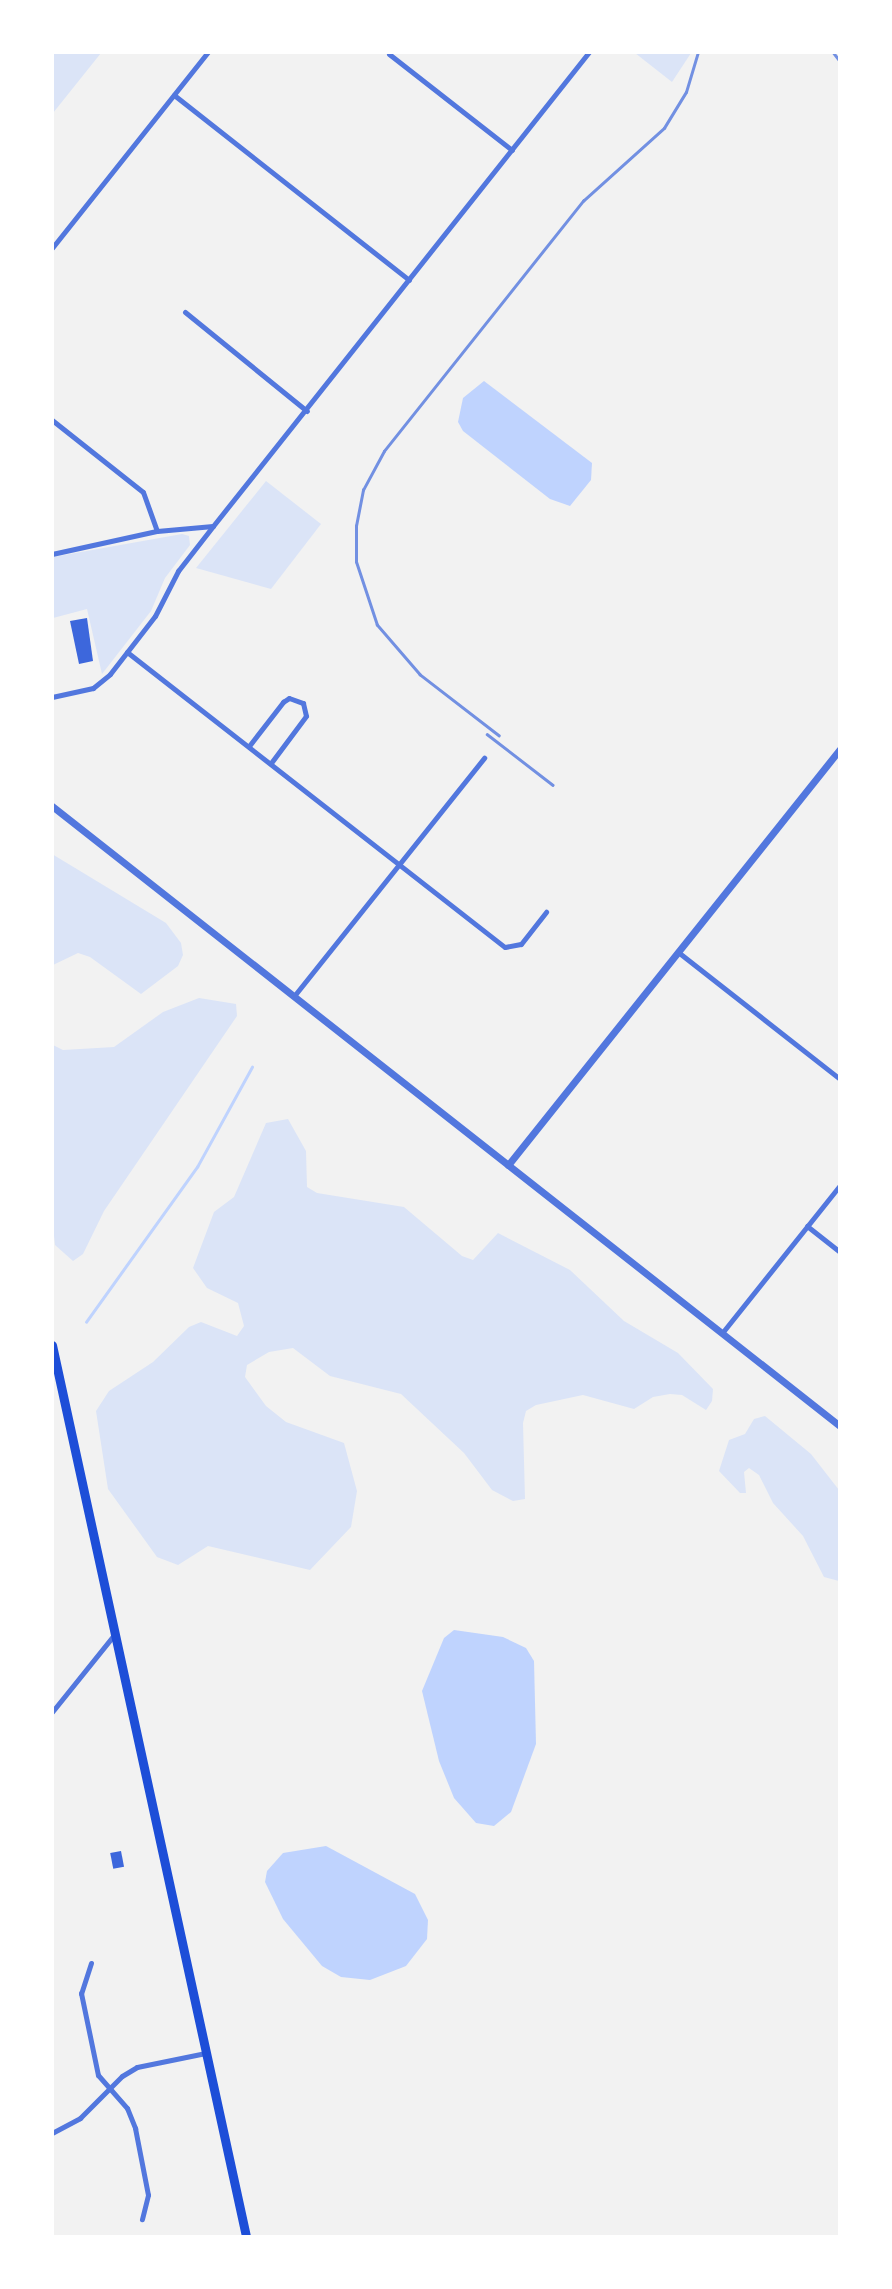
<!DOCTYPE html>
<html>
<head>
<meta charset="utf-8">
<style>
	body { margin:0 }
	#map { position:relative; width:892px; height:2289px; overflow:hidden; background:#f2f2f2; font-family:"Fira Sans",sans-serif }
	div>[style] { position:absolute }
	.green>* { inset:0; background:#dbe4f7 }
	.water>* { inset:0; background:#bfd3fe }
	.stream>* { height:2.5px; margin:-1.25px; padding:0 1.25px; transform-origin:1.25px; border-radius:1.25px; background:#bfd3fe }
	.building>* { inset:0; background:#3d67dc; transform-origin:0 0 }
	.minor>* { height:5px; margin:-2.5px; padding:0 2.5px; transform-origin:2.5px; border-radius:2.5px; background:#5277de }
	.tertiary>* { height:7px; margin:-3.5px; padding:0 3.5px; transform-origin:3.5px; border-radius:3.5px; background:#5277de }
	.primary>* { height:9px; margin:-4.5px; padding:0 4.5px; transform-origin:4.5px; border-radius:4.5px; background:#1d4ed8 }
	.rail>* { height:2.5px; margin:-1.25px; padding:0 1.25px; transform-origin:1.25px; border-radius:1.25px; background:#7290e2 }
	span { translate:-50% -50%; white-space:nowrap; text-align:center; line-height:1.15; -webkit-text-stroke:6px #fff; paint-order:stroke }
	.frame { position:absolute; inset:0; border:54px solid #fff; pointer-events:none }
</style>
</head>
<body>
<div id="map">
	<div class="green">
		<div style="clip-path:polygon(53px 52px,101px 53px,53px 113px,52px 53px)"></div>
		<div style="clip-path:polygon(635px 53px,691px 53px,672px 82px)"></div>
		<div style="clip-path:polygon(266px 481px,321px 524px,271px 589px,196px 568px)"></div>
		<div style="clip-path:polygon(182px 534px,189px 536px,190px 545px,165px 578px,151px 611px,102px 674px,87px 609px,53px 618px,53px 557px)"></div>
		<div style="clip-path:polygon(52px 854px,166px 923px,181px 943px,183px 955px,178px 966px,141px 994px,90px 957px,78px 953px,53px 965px)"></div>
		<div style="clip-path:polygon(199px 998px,236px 1004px,237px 1016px,104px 1211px,83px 1254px,73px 1261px,55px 1245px,53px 1227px,53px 1045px,63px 1050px,114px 1047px,163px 1012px)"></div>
		<div style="clip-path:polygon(288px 1119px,306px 1151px,307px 1187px,317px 1193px,404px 1207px,462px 1256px,473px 1260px,498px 1233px,570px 1270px,624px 1321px,678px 1353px,713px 1389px,712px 1401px,706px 1410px,682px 1395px,670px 1394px,653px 1397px,634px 1409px,583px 1395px,536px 1405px,526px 1411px,523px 1423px,525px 1499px,513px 1501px,492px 1490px,464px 1453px,401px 1394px,330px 1376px,293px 1348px,269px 1352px,247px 1365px,245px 1377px,266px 1406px,286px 1422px,344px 1443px,357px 1491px,351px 1527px,310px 1570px,208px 1546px,178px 1565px,157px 1557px,108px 1489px,96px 1411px,109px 1391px,153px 1362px,189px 1327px,201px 1322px,237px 1336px,244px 1326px,238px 1303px,207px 1288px,193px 1268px,214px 1212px,234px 1197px,266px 1123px)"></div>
		<div style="clip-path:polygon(765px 1416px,811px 1454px,839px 1490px,839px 1581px,824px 1577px,803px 1536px,773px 1503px,759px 1475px,749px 1468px,744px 1472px,746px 1493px,740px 1493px,719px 1471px,729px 1440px,745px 1434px,754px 1419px)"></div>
	</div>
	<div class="water">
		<div style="clip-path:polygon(484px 381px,592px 463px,591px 480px,570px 506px,550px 499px,463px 431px,458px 422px,463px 398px)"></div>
		<div style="clip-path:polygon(454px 1630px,503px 1637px,526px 1648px,534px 1661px,536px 1744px,511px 1812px,494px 1826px,476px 1823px,454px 1798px,439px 1761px,422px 1691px,444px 1638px)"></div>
		<div style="clip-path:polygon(326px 1846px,415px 1894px,428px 1920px,427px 1939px,406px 1966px,370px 1980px,341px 1977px,322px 1966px,283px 1919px,265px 1882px,267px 1871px,283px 1853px)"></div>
	</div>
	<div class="stream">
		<div style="left:86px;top:1322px;width:191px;rotate:-54.4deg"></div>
		<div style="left:197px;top:1167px;width:114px;rotate:-61.2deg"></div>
	</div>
	<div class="building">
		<div style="clip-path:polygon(87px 618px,93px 661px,79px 664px,70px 621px)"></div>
		<div style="left:121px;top:1851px;width:16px;height:11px;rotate:79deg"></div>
	</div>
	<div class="minor">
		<div style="left:389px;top:54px;width:156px;rotate:38deg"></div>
		<div style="left:174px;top:95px;width:299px;rotate:38.2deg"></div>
		<div style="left:52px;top:248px;width:251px;rotate:-51.5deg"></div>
		<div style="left:185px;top:312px;width:157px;rotate:39.1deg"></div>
		<div style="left:52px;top:420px;width:116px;rotate:38.4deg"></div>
		<div style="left:143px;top:492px;width:41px;rotate:70.3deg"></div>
		<div style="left:52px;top:554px;width:107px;rotate:-12.4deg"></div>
		<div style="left:157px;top:531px;width:56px;rotate:-5.1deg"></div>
		<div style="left:213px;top:526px;width:605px;rotate:-51.58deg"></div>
		<div style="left:127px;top:652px;width:479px;rotate:38deg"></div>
		<div style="left:505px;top:947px;width:16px;rotate:-11deg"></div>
		<div style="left:521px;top:944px;width:41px;rotate:-52deg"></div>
		<div style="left:52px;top:697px;width:42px;rotate:-12.4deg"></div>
		<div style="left:93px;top:688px;width:22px;rotate:-39deg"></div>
		<div style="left:110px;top:674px;width:73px;rotate:-52.2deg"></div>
		<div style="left:155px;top:616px;width:51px;rotate:-62.9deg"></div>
		<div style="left:178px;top:571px;width:57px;rotate:-52.1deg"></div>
		<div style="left:249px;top:746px;width:56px;rotate:-52.3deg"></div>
		<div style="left:283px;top:702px;width:7px;rotate:-34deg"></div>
		<div style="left:289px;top:698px;width:15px;rotate:20deg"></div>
		<div style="left:303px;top:703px;width:13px;rotate:77deg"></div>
		<div style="left:306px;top:716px;width:59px;rotate:126.7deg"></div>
		<div style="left:678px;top:952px;width:206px;rotate:38.1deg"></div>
		<div style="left:294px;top:996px;width:305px;rotate:-51.4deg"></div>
		<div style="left:807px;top:1226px;width:42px;rotate:38.2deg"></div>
		<div style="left:722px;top:1333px;width:189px;rotate:-51.4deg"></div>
		<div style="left:52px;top:1712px;width:99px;rotate:-51.2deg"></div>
		<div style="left:91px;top:1963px;width:32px;rotate:108deg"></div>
		<div style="left:81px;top:1993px;width:84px;rotate:78.3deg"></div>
		<div style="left:98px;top:2075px;width:44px;rotate:48.7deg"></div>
		<div style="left:127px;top:2108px;width:22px;rotate:68deg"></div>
		<div style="left:135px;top:2128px;width:68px;rotate:79deg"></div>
		<div style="left:148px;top:2195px;width:25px;rotate:104deg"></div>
		<div style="left:52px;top:2133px;width:32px;rotate:-28deg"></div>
		<div style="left:80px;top:2118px;width:59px;rotate:-45deg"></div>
		<div style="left:122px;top:2076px;width:17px;rotate:-31deg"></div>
		<div style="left:137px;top:2067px;width:70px;rotate:-11.5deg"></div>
	</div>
	<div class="tertiary">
		<div style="left:52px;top:806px;width:1003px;rotate:38.2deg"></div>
		<div style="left:508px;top:1165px;width:532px;rotate:-51.41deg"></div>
	</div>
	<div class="primary">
		<div style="left:52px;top:1345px;width:912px;rotate:77.72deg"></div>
	</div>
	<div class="rail">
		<div style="left:833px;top:52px;width:11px;rotate:52deg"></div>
		<div style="left:487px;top:734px;width:83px;rotate:37.7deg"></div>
		<div style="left:499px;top:736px;width:100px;rotate:-142.3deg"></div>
		<div style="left:420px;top:675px;width:66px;rotate:-130.7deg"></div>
		<div style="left:377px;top:625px;width:66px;rotate:-108.4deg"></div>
		<div style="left:356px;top:562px;width:36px;rotate:-90deg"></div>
		<div style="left:356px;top:526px;width:37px;rotate:-79deg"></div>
		<div style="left:363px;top:490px;width:44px;rotate:-61.7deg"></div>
		<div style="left:384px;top:451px;width:320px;rotate:-51.5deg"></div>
		<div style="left:583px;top:201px;width:109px;rotate:-42deg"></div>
		<div style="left:664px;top:128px;width:42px;rotate:-58.6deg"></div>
		<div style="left:686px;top:92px;width:42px;rotate:-73.3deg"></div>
	</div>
	<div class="frame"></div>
</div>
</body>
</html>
